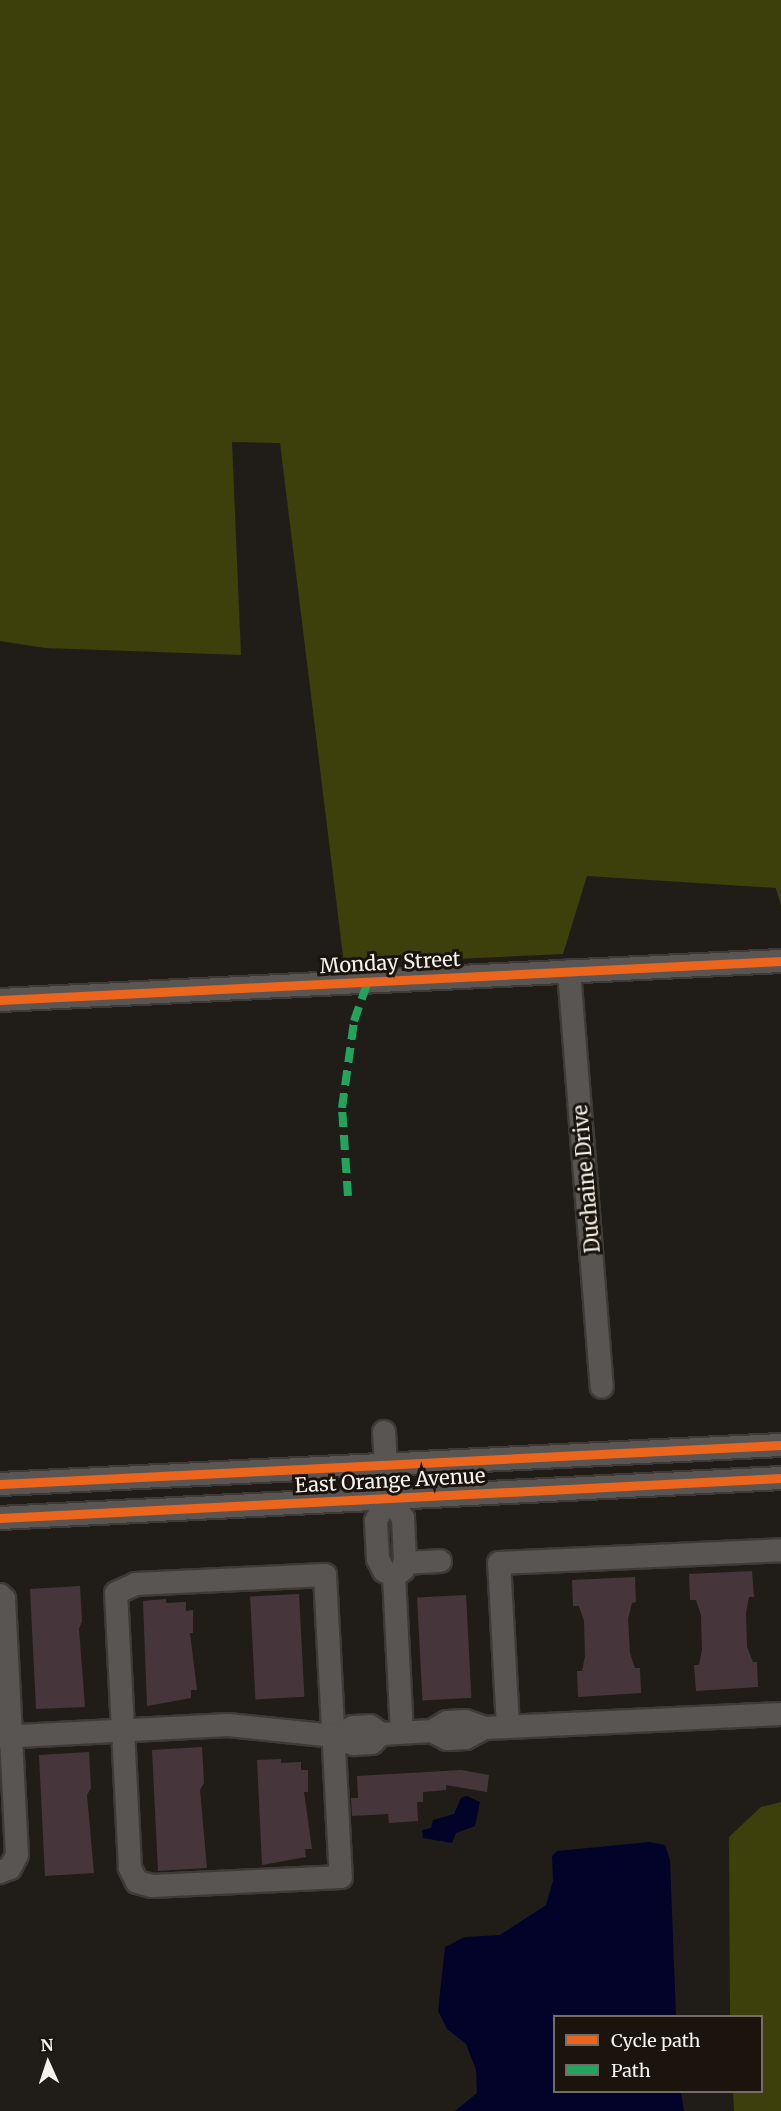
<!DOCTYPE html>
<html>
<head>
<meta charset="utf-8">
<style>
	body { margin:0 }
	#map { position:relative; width:781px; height:2111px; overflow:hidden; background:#201d19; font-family:Merriweather,serif }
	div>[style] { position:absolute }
	.green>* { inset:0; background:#3d400a }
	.water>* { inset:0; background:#030329 }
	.building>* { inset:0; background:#46363c; transform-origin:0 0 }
	.roads { filter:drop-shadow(2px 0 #3d3a37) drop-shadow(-2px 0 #3d3a37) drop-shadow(0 2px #3d3a37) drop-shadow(0 -2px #3d3a37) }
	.minor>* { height:22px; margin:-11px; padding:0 11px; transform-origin:11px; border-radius:11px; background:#585552 }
	.quiet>* { height:8px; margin-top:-4px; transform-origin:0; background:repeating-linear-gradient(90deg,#20a55d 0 15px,transparent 0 23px) }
	.cycleway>* { height:9px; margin:-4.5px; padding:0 4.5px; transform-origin:4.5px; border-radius:4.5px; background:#eb651d }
	span { translate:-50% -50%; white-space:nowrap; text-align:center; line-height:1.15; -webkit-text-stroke:6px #1a140d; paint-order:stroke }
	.street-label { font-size:20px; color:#f6f2ed }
	.legend { position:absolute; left:553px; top:2015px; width:210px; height:78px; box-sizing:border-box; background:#1a140d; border:2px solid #726d67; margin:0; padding:8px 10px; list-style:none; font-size:18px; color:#f6f2ed }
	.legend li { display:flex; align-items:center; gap:12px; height:30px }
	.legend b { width:30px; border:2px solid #726d67 }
	.north { position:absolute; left:18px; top:2033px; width:60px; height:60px; -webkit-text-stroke:4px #1a140d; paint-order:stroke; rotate:357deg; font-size:16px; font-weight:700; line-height:24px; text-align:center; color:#f6f2ed }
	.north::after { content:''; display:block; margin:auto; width:21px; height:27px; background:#f6f2ed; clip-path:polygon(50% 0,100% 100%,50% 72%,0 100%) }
</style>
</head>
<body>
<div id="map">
	<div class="green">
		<div style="clip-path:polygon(0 0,781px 0,781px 906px,776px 888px,587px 876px,563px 954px,344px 964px,280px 443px,232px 442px,241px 655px,45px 648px,0 641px)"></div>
		<div style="clip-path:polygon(781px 1802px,781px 2111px,734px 2111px,733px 2092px,762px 2092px,762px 2016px,730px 2016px,729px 1837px,761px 1807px)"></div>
	</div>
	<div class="water">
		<div style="clip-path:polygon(467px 1796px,480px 1802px,475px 1826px,456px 1833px,452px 1843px,423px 1838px,422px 1830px,431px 1828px,433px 1820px,454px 1814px,461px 1798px)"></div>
		<div style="clip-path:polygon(649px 1842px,665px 1845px,670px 1860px,676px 2016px,554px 2016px,554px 2092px,681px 2092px,684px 2111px,455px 2111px,477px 2093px,476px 2070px,466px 2044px,447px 2029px,438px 2011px,445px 1947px,465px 1937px,500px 1935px,546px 1905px,553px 1881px,552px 1856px,557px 1851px)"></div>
	</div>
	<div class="building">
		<div style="clip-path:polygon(752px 1571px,754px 1597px,749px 1597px,746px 1613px,747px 1647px,753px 1662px,757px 1662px,758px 1687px,696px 1691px,694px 1665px,699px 1665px,702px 1650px,701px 1615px,696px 1600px,690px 1600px,689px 1574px)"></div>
		<div style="clip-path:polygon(635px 1577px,636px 1602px,632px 1603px,628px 1619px,630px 1653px,635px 1668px,640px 1668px,641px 1693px,578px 1697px,577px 1671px,582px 1671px,585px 1656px,584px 1621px,579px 1606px,573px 1606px,572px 1580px)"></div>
		<div style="clip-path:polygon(80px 1586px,82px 1621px,79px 1629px,85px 1707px,36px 1709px,30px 1589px)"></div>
		<div style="left:299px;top:1594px;width:103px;height:49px;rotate:87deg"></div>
		<div style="left:466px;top:1595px;width:103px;height:49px;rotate:87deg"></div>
		<div style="clip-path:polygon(166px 1599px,166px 1603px,186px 1602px,186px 1611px,193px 1610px,193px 1633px,190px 1633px,197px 1690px,191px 1690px,191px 1698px,147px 1706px,143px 1601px)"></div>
		<div style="clip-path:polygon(202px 1747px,204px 1783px,200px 1790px,207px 1868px,158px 1871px,152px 1750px)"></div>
		<div style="clip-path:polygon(89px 1752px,91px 1788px,87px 1795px,94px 1873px,45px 1876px,39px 1755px)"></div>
		<div style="clip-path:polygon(281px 1759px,281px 1763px,301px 1762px,301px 1770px,308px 1770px,308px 1792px,304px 1792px,312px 1849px,305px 1849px,306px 1857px,262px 1865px,257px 1760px)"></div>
		<div style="clip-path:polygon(461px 1770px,489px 1775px,487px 1792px,446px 1785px,446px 1790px,423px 1792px,423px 1802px,417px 1802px,418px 1821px,389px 1823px,388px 1814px,352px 1816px,351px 1798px,358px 1798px,357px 1776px)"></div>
	</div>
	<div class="roads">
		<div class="minor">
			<div style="left:569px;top:971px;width:417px;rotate:85.5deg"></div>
			<div style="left:0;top:1000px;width:782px;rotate:-2.86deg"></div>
			<div style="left:384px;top:1432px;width:66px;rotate:86.5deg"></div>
			<div style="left:388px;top:1498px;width:26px;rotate:118deg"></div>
			<div style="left:376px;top:1521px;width:38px;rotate:87deg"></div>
			<div style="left:378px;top:1559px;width:13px;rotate:63deg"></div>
			<div style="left:384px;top:1571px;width:11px;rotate:27deg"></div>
			<div style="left:0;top:1484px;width:782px;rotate:-2.86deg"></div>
			<div style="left:388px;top:1498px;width:25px;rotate:53deg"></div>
			<div style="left:403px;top:1518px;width:42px;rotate:87.3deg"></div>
			<div style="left:405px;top:1560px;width:10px;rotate:101deg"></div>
			<div style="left:403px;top:1570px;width:11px;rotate:146deg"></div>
			<div style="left:0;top:1518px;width:782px;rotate:-2.93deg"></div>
			<div style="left:404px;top:1563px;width:36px;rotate:-3deg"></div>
			<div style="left:325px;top:1575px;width:302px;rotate:87deg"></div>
			<div style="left:341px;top:1877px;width:189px;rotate:177.3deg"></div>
			<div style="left:152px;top:1886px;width:16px;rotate:-165deg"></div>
			<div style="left:137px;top:1882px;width:16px;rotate:-117deg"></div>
			<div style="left:130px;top:1868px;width:275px;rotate:-92.9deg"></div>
			<div style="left:116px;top:1593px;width:22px;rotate:-24deg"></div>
			<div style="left:136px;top:1584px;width:189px;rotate:-2.7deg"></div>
			<div style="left:394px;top:1576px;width:157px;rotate:87.1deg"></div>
			<div style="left:0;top:1595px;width:6px;rotate:45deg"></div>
			<div style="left:4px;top:1599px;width:256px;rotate:87.1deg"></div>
			<div style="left:17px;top:1855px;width:15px;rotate:118deg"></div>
			<div style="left:10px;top:1868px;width:11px;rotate:158deg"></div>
			<div style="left:508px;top:1727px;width:164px;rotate:-93.1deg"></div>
			<div style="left:499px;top:1563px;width:282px;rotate:-2.6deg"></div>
			<div style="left:432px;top:1731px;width:17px;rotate:28deg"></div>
			<div style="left:447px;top:1739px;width:19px;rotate:-3deg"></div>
			<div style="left:466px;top:1738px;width:21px;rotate:-28deg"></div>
			<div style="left:334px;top:1736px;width:21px;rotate:-25deg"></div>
			<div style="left:353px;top:1727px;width:17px;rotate:-3deg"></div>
			<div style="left:370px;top:1726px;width:14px;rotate:36deg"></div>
			<div style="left:381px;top:1734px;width:51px;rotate:-3.4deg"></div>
			<div style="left:432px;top:1731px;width:17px;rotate:-31deg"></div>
			<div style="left:447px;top:1722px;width:18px;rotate:-3deg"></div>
			<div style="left:465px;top:1721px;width:21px;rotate:19deg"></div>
			<div style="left:485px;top:1728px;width:296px;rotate:-2.7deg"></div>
			<div style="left:0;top:1737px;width:228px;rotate:-3deg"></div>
			<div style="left:228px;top:1725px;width:107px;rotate:5.9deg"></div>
			<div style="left:334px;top:1736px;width:21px;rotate:23deg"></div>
			<div style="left:353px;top:1744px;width:19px;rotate:-3deg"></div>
			<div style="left:372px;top:1743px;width:13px;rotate:-45deg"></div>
		</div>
	</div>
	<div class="quiet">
		<div style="left:348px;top:1196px;width:88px;rotate:-93.9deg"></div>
		<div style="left:342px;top:1108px;width:88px;rotate:-82.1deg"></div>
		<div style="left:354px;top:1021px;width:42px;rotate:-70.7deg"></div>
	</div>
	<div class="cycleway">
		<div style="left:0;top:1000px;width:782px;rotate:-2.86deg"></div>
		<div style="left:0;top:1484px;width:782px;rotate:-2.86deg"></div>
		<div style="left:0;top:1518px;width:782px;rotate:-2.93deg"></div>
	</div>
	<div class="street-label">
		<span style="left:390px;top:962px;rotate:-3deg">Monday Street</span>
		<span style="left:586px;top:1179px;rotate:-95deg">Duchaine Drive</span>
		<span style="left:390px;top:1480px;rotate:-3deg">East Orange Avenue</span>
	</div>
	<ul class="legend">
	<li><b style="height:8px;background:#eb651d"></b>Cycle path</li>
	<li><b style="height:8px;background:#20a55d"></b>Path</li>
	</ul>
	<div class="north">N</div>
</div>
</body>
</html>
